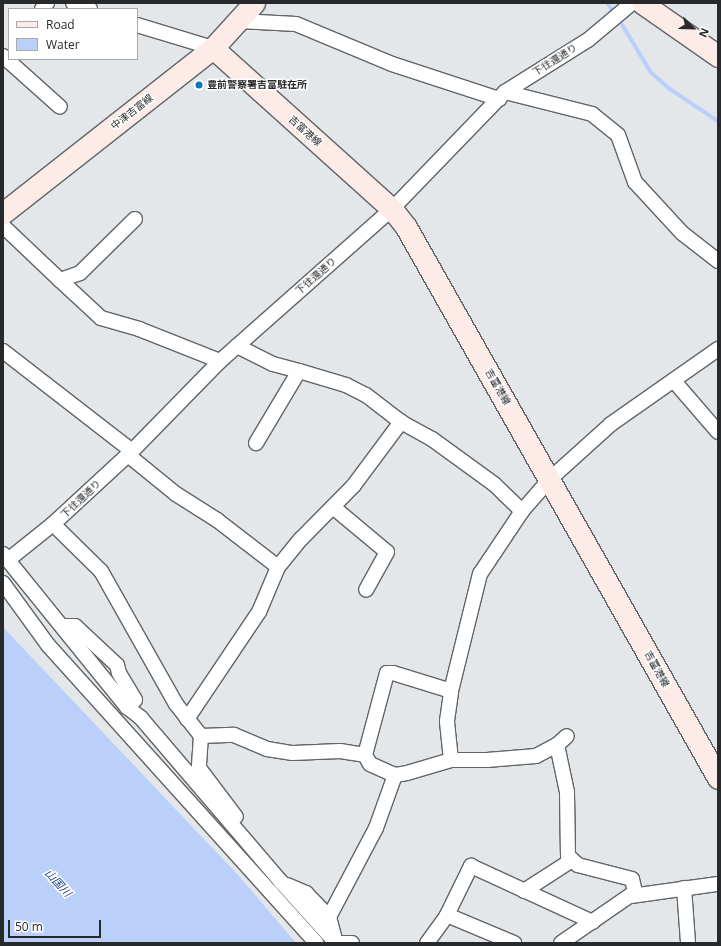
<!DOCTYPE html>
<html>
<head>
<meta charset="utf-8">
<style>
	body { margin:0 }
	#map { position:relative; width:721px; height:946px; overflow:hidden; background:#e3e7ea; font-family:"Open Sans","Noto Sans JP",sans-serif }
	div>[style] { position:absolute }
	.water>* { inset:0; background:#bad0fa }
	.stream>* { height:3.5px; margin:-1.75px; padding:0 1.75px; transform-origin:1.75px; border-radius:1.75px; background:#bad0fa }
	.roads { filter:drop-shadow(1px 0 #616568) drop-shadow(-1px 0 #616568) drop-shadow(0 1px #616568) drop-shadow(0 -1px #616568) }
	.street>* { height:14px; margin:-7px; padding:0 7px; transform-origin:7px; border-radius:7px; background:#fff }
	.secondary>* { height:21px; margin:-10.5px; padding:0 10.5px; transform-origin:10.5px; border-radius:10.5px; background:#fcebe6 }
	.dots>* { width:11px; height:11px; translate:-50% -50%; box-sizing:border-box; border:2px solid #fff; border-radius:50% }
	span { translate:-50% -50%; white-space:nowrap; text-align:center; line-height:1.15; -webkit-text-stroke:3px #fff; paint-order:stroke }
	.street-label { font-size:10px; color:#27292a }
	.poi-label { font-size:10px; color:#27292a; font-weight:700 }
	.left { translate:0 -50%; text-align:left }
	.water-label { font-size:11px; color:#183c89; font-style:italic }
	.frame { position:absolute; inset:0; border:4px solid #27292a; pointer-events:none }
	.legend { position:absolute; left:8px; top:8px; width:130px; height:52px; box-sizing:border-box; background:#fff; border:1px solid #a9a9aa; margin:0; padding:5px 7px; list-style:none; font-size:12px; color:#27292a }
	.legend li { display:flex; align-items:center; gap:8px; height:20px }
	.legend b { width:20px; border:1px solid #a9a9aa }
	.north { position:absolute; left:673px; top:8px; width:40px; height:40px; -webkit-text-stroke:3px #fff; paint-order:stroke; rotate:113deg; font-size:11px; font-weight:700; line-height:16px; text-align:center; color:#27292a }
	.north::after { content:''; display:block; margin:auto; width:14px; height:18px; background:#27292a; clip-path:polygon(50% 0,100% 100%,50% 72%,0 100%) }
	.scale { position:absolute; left:8px; top:920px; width:93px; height:18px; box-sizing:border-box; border:2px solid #27292a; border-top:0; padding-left:5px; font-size:12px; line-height:14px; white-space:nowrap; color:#27292a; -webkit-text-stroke:3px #fff; paint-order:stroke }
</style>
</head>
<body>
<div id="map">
	<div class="water">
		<div style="clip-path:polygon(3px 627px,238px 875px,296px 943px,3px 943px)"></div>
	</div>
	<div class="stream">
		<div style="left:608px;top:3px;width:13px;rotate:58deg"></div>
		<div style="left:619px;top:19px;width:62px;rotate:58.9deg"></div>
		<div style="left:651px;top:72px;width:25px;rotate:42deg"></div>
		<div style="left:670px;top:89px;width:58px;rotate:33.7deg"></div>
	</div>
	<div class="roads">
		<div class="street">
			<div style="left:73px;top:3px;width:18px;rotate:19deg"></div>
			<div style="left:42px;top:9px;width:8px;rotate:-50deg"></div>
			<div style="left:239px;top:21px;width:57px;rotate:3deg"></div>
			<div style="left:296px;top:24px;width:104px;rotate:22.6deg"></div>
			<div style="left:392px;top:64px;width:113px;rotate:18.1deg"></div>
			<div style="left:137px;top:25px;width:79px;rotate:16.8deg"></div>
			<div style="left:3px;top:56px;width:76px;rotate:41.8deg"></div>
			<div style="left:505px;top:92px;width:90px;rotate:14.2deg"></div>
			<div style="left:592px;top:114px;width:33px;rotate:39deg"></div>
			<div style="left:618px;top:135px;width:50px;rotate:70.1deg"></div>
			<div style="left:635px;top:182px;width:69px;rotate:47.3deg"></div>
			<div style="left:682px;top:233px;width:46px;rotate:37.9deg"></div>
			<div style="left:3px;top:226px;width:79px;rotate:43.5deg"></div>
			<div style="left:60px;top:280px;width:21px;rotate:-19deg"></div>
			<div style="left:80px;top:273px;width:77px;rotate:-44.5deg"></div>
			<div style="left:60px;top:280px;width:56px;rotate:42.8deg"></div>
			<div style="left:101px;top:318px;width:40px;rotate:16deg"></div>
			<div style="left:139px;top:329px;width:87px;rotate:21.6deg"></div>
			<div style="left:237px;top:346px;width:40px;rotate:26.6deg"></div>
			<div style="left:273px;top:364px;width:27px;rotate:15deg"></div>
			<div style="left:299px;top:371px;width:84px;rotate:120.8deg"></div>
			<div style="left:3px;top:351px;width:163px;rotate:37.8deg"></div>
			<div style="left:299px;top:371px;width:49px;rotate:16.6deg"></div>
			<div style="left:346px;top:385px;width:22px;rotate:27deg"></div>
			<div style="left:366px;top:395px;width:44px;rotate:37.6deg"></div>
			<div style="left:401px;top:422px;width:35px;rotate:29deg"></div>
			<div style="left:432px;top:439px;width:77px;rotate:36deg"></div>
			<div style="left:494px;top:484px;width:39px;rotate:44deg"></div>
			<div style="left:674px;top:381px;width:67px;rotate:49.2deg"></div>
			<div style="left:128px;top:455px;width:62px;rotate:39.1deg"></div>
			<div style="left:176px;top:494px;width:49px;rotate:32.4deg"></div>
			<div style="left:217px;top:520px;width:77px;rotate:37.6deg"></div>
			<div style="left:333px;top:507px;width:70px;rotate:39.8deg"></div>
			<div style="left:387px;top:552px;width:43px;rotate:118.9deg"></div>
			<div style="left:53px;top:524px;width:67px;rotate:44.4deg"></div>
			<div style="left:101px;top:571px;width:153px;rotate:60.6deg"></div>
			<div style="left:176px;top:704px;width:41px;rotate:52deg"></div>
			<div style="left:201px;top:736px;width:33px;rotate:-2deg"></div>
			<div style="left:234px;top:735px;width:36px;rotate:23deg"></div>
			<div style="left:267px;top:749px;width:26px;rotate:9deg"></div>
			<div style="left:293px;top:753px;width:47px;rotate:-2.4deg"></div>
			<div style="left:340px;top:751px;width:25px;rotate:9deg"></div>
			<div style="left:365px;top:755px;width:10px;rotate:61deg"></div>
			<div style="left:370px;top:764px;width:27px;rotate:24deg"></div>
			<div style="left:395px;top:775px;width:12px;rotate:-9deg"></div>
			<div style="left:407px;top:773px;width:46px;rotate:-16.5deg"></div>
			<div style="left:451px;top:760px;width:39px;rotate:-96deg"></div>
			<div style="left:447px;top:721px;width:30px;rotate:-82deg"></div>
			<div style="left:451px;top:691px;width:121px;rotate:-76.1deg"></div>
			<div style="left:480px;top:574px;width:76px;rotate:-56.3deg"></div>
			<div style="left:522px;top:511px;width:43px;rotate:-48.8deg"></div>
			<div style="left:550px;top:479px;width:82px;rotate:-42deg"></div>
			<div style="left:611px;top:424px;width:131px;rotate:-35deg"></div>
			<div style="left:3px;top:554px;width:197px;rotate:51deg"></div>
			<div style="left:127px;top:707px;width:18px;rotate:38deg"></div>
			<div style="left:141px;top:718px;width:216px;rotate:49.5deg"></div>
			<div style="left:281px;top:882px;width:82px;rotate:48deg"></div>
			<div style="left:8px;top:560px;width:58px;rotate:-38.7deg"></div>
			<div style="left:53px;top:524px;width:108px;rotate:-42.7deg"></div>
			<div style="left:132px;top:451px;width:126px;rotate:-45.6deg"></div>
			<div style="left:220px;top:361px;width:230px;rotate:-41.5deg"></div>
			<div style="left:392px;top:209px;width:163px;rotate:-46deg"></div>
			<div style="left:505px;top:92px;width:98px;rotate:-32.1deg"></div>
			<div style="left:588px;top:40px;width:57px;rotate:-40.1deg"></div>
			<div style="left:3px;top:583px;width:77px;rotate:54deg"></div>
			<div style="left:48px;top:645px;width:401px;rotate:48deg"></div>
			<div style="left:63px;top:626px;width:12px"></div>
			<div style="left:75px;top:626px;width:57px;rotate:42.9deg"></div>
			<div style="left:117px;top:665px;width:8px;rotate:76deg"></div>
			<div style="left:119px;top:673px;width:31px;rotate:59deg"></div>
			<div style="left:135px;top:700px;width:11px;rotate:139deg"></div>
			<div style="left:187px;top:719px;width:129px;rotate:-56.1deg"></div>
			<div style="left:259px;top:612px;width:49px;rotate:-67.1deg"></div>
			<div style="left:278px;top:567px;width:36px;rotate:-51deg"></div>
			<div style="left:301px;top:539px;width:76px;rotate:-45.5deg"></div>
			<div style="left:354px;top:485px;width:79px;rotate:-53.3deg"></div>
			<div style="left:201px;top:736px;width:32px;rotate:94deg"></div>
			<div style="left:199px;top:768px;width:61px;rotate:52.9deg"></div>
			<div style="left:365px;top:755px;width:85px;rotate:-75deg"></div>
			<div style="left:387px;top:673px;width:6px"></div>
			<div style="left:393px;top:673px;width:61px;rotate:17.2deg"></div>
			<div style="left:451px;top:760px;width:36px"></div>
			<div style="left:487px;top:760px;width:49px;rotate:-4.7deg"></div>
			<div style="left:536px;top:756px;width:24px;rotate:-28deg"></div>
			<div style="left:287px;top:885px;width:21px;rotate:23deg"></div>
			<div style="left:306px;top:893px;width:33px;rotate:46deg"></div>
			<div style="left:329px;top:917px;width:27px;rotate:75deg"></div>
			<div style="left:336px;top:943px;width:16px"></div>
			<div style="left:684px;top:888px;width:55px;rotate:85.8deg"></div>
			<div style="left:524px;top:891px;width:57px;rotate:-32.9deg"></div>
			<div style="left:631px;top:896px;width:88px;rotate:-7.9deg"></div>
			<div style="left:447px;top:915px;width:73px;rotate:22.7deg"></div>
			<div style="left:329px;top:917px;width:101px;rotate:-62.2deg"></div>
			<div style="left:376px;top:828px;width:56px;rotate:-70.3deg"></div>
			<div style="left:427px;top:943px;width:34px;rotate:-54deg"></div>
			<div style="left:447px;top:915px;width:55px;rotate:-63.9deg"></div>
			<div style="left:471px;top:866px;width:134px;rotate:24.7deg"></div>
			<div style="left:561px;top:943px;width:90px;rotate:-34.6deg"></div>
			<div style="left:635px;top:892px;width:13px;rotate:-103deg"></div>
			<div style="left:632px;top:879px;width:56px;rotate:-165.5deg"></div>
			<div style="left:578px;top:865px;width:13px;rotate:-138deg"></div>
			<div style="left:568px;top:856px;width:64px;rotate:-90.9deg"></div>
			<div style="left:567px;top:792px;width:48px;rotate:-102deg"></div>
			<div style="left:557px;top:745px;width:13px;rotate:-42deg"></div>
		</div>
		<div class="secondary">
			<div style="left:642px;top:3px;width:93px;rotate:34.9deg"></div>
			<div style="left:213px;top:48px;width:241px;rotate:42deg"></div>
			<div style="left:392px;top:209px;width:23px;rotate:52deg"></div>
			<div style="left:406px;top:227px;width:633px;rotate:60.48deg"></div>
			<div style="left:3px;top:213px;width:267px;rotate:-38.2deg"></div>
			<div style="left:213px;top:48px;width:61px;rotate:-47.7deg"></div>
		</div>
	</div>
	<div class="dots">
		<div style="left:199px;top:85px;background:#0976c1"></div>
	</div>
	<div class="street-label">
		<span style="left:555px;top:60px;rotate:-32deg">下往還通り</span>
		<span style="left:132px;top:112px;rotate:-38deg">中津吉富線</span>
		<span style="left:305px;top:131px;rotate:42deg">吉富港線</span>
		<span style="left:316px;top:276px;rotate:-41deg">下往還通り</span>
		<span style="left:498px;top:387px;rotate:60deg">吉富港線</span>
		<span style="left:81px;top:499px;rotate:-43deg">下往還通り</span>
		<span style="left:657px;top:669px;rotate:61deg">吉富港線</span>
	</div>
	<div class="poi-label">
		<span class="left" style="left:207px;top:85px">豊前警察署吉富駐在所</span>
	</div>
	<div class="water-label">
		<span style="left:58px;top:883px;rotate:47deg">山国川</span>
	</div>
	<div class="frame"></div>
	<ul class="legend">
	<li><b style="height:5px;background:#fcebe6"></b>Road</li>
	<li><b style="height:11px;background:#bad0fa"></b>Water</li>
	</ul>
	<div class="north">N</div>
	<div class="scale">50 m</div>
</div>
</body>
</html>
